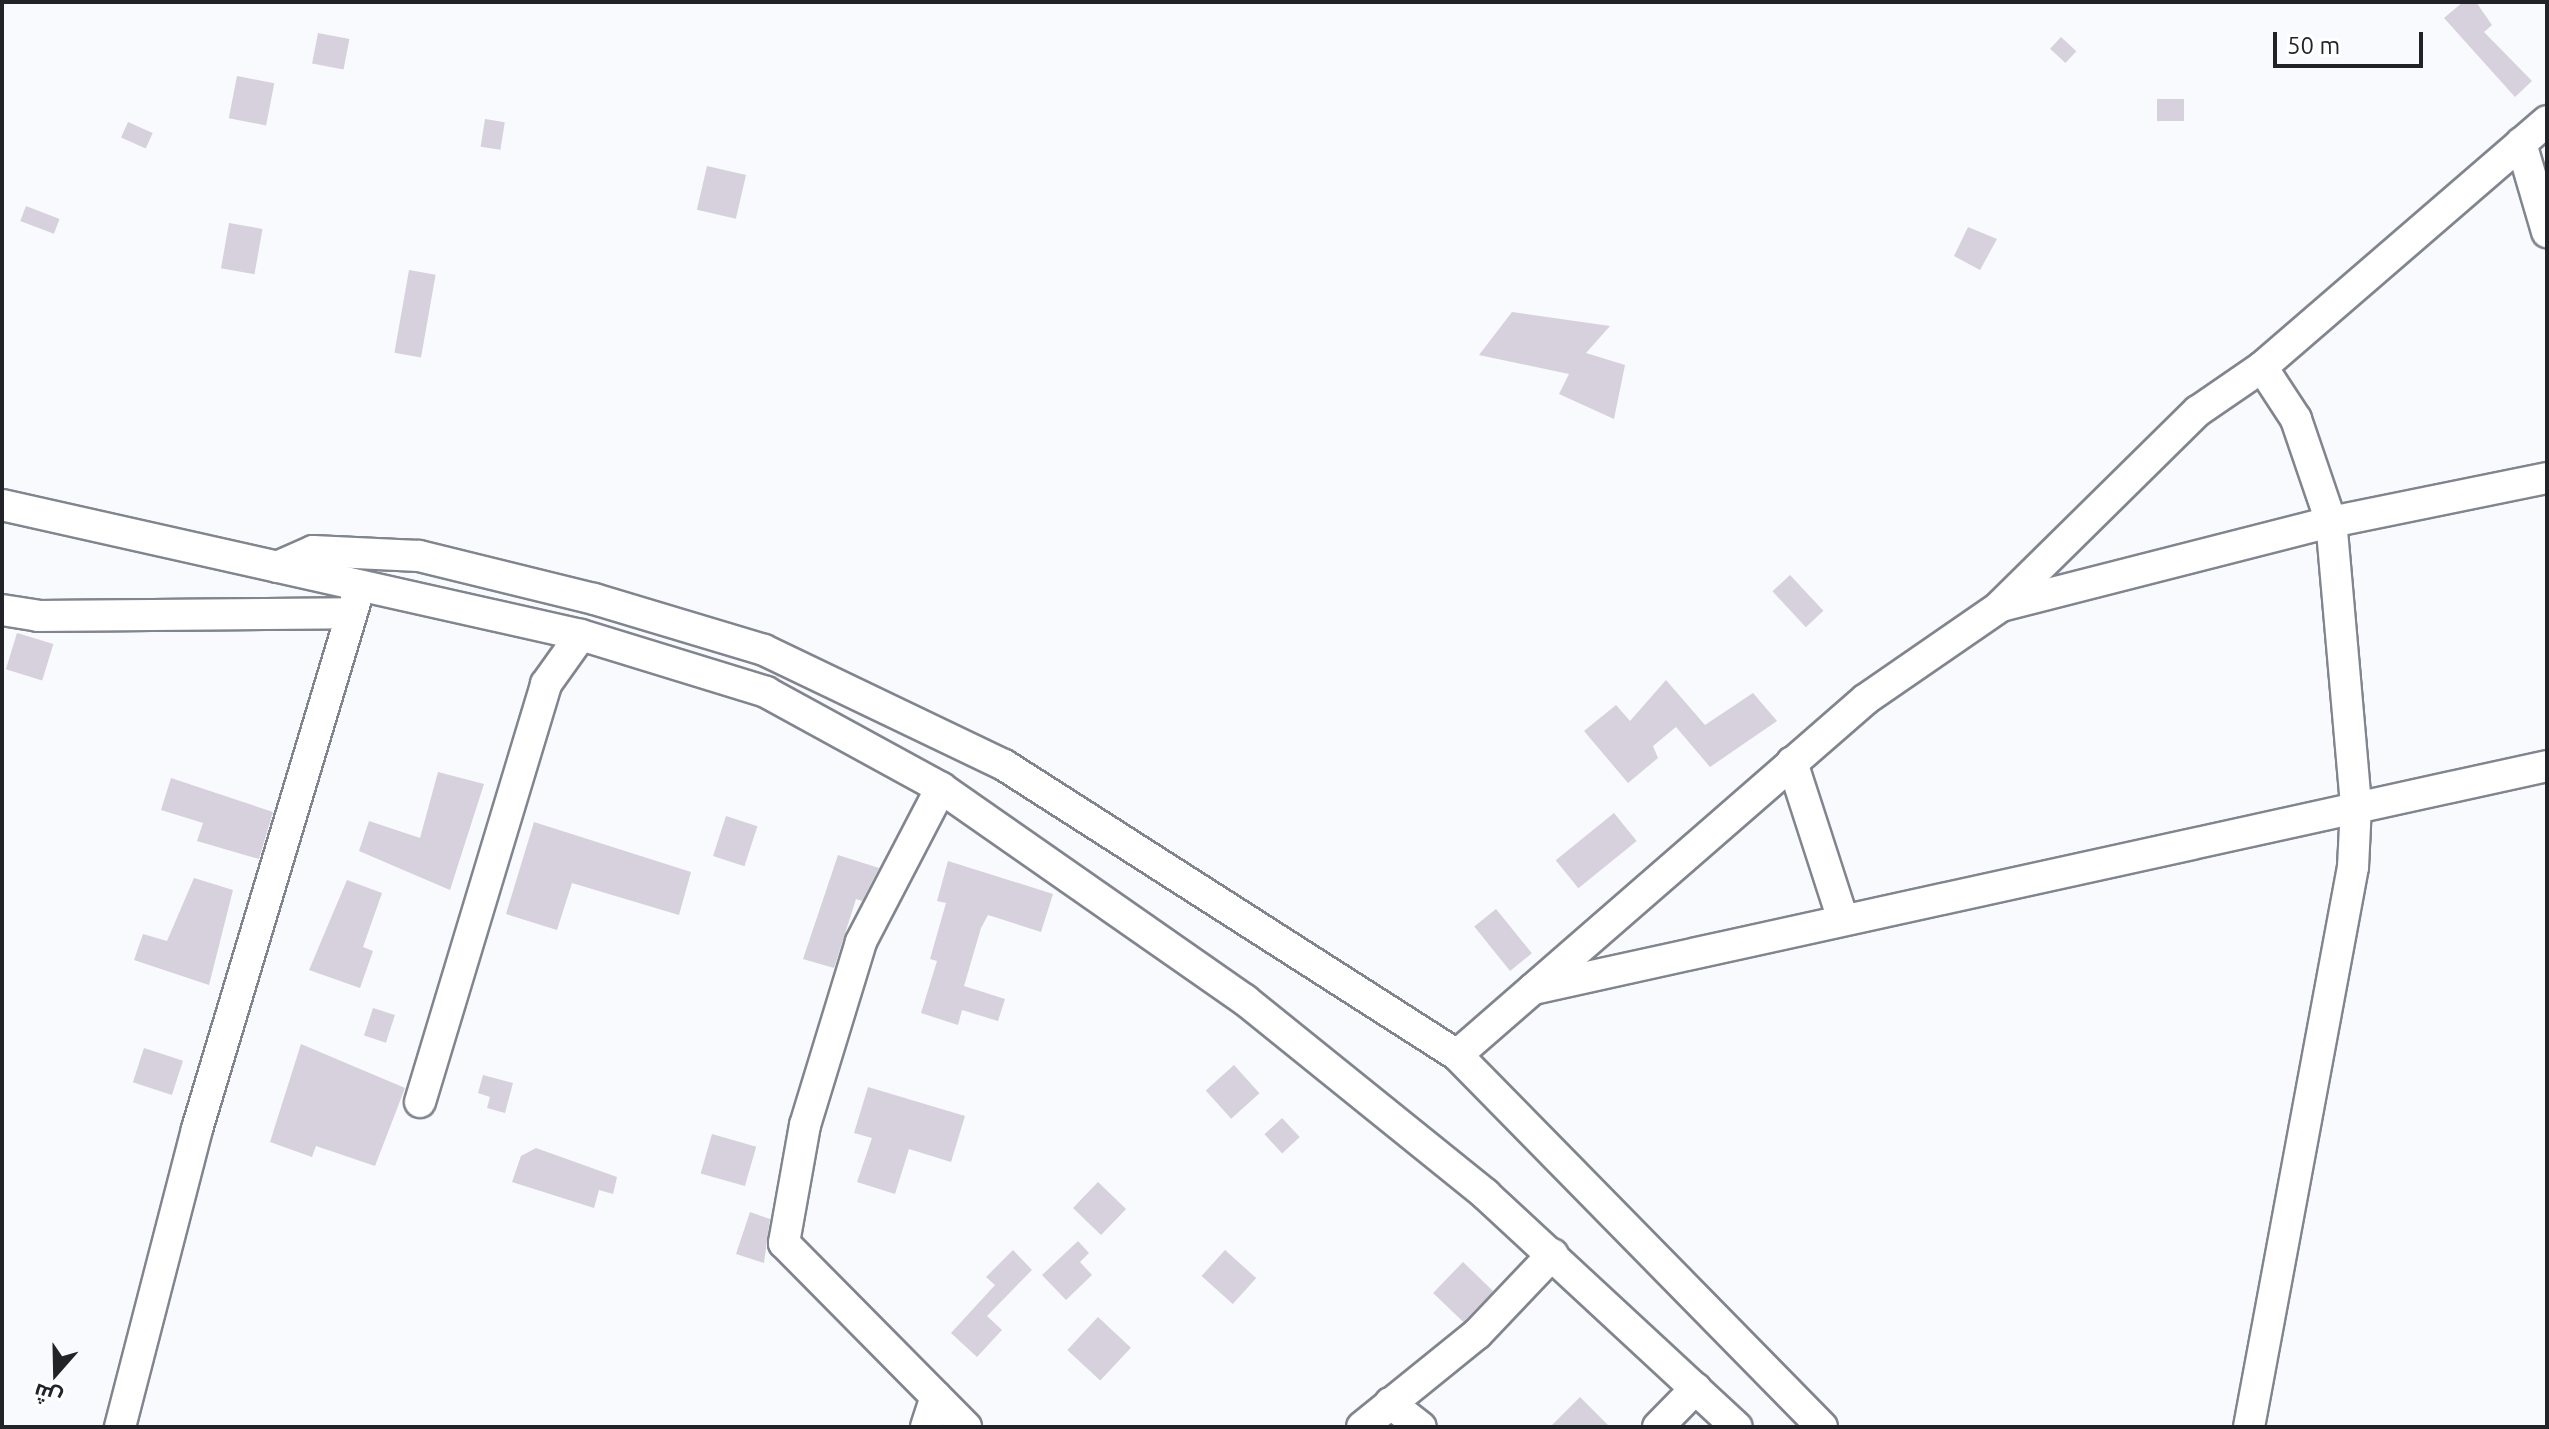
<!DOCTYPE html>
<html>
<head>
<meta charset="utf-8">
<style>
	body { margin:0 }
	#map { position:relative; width:2549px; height:1429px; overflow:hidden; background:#f8fafe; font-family:Ubuntu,Cairo,sans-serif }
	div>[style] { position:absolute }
	.building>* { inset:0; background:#d6d1dc; transform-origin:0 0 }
	.roads { filter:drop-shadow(2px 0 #81858f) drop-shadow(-2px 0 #81858f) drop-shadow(0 2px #81858f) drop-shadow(0 -2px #81858f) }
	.minor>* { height:30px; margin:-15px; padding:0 15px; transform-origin:15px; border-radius:15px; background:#fff }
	span { translate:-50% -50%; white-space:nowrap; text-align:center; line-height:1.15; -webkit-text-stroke:6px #fff; paint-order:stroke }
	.frame { position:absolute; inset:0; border:4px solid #222328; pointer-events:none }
	.north { position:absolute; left:16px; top:1333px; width:80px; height:80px; -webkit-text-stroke:6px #fff; paint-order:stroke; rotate:200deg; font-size:22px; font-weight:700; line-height:32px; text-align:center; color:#222328 }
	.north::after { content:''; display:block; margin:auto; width:28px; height:36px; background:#222328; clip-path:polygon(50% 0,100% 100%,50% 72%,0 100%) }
	.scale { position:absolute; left:2273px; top:32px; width:150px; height:36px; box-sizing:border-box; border:4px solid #222328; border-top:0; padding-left:10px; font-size:24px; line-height:28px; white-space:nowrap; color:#222328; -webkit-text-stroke:6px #fff; paint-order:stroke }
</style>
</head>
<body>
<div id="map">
	<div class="building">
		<div style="clip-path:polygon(2463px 2px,2476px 2px,2492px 25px,2484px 32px,2532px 81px,2515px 97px,2444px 18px)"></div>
		<div style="left:318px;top:33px;width:32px;height:31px;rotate:11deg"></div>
		<div style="left:2061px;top:37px;width:21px;height:16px;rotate:43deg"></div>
		<div style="left:237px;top:76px;width:38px;height:43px;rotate:11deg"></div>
		<div style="left:2184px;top:99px;width:22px;height:27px;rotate:90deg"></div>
		<div style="left:485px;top:119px;width:20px;height:28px;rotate:9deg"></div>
		<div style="left:128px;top:122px;width:27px;height:17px;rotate:24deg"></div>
		<div style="left:707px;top:166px;width:40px;height:45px;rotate:13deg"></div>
		<div style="left:26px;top:206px;width:36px;height:16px;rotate:21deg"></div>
		<div style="left:229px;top:223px;width:34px;height:46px;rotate:10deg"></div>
		<div style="clip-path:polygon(1968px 227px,1997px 239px,1980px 270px,1954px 256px)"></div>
		<div style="left:409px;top:270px;width:27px;height:84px;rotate:10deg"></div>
		<div style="clip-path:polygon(1512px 312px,1610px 326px,1586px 353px,1625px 365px,1614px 419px,1559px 394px,1569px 374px,1479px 355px)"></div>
		<div style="left:1790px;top:575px;width:49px;height:24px;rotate:47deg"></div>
		<div style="left:17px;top:633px;width:38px;height:38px;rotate:17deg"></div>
		<div style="clip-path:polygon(1666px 680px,1705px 725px,1753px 693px,1777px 721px,1710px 767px,1676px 727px,1653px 746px,1658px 758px,1628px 783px,1584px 731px,1616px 705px,1630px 721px)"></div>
		<div style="clip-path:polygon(438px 772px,484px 784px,450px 890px,359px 851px,369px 821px,420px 838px)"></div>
		<div style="clip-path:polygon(171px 778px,273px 812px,259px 859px,197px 841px,203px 823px,161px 810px)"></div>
		<div style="left:1614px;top:813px;width:36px;height:75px;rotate:51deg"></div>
		<div style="left:726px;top:816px;width:33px;height:42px;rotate:18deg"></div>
		<div style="clip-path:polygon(534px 822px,691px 872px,679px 915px,572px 883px,557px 930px,506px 914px)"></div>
		<div style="clip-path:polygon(838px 855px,879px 868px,862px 901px,856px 899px,834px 968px,803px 959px)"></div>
		<div style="clip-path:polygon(948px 861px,1053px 894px,1041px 932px,988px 915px,981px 928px,964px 986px,1005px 999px,998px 1021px,962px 1010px,958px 1025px,921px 1013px,937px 961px,930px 959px,946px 903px,937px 901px)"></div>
		<div style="clip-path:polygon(194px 878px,233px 890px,209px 985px,134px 960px,143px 934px,167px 941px)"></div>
		<div style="clip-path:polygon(347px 880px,382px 893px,363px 947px,373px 951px,360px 988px,309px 970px)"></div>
		<div style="left:1496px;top:909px;width:57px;height:28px;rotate:51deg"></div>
		<div style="left:373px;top:1008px;width:23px;height:29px;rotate:18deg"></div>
		<div style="clip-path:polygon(301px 1044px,405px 1088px,375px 1166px,316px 1146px,312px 1157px,270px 1142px)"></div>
		<div style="left:144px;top:1048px;width:41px;height:36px;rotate:18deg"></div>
		<div style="left:1234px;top:1065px;width:38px;height:38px;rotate:48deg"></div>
		<div style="clip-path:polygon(483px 1075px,513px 1083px,505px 1113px,487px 1108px,490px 1097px,478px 1093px)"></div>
		<div style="clip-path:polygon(868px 1087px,965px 1116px,951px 1162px,909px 1149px,895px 1194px,857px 1182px,872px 1138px,854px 1133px)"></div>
		<div style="left:1282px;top:1118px;width:26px;height:24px;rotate:47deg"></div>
		<div style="left:712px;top:1134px;width:46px;height:41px;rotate:16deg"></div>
		<div style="clip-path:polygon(536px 1148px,617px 1177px,613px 1194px,599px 1190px,594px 1208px,512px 1182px,521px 1156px)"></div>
		<div style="left:1098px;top:1182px;width:39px;height:36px;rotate:44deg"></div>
		<div style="clip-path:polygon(750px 1212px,770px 1219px,764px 1263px,736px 1254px)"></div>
		<div style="clip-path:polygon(1078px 1241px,1089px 1253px,1080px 1262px,1092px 1275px,1066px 1300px,1042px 1275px)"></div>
		<div style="clip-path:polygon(1013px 1250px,1032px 1270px,987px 1316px,1002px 1330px,977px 1357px,951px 1333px,995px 1285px,986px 1277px)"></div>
		<div style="left:1225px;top:1250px;width:42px;height:35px;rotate:42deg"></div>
		<div style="left:1463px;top:1262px;width:42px;height:43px;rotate:44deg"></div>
		<div style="left:1098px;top:1317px;width:45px;height:45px;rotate:43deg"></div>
		<div style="clip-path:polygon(1580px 1397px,1610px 1427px,1550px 1427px)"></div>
	</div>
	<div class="roads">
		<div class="minor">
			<div style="left:2521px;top:143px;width:93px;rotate:73.7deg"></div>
			<div style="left:2px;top:505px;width:593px;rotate:12.65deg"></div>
			<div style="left:581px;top:635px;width:194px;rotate:17.1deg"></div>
			<div style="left:766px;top:692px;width:200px;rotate:28.7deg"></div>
			<div style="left:941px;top:788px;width:371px;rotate:34.9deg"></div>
			<div style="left:1245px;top:1000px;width:309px;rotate:38.9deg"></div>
			<div style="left:1485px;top:1194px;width:343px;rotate:42.8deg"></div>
			<div style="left:277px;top:567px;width:39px;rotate:-24deg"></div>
			<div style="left:313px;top:551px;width:106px;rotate:2.7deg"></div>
			<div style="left:419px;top:556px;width:180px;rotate:13.8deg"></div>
			<div style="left:594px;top:599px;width:177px;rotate:16.7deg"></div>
			<div style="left:764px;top:650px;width:266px;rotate:25.6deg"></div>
			<div style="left:1004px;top:765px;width:538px;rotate:32.63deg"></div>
			<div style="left:1457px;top:1055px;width:521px;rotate:45.54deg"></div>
			<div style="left:2001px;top:605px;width:276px;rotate:-44.6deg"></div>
			<div style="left:2198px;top:411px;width:78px;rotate:-34.5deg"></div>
			<div style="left:2px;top:610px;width:36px;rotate:9deg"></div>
			<div style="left:38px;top:616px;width:313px;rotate:-0.5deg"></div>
			<div style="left:1792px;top:762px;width:166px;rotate:72.1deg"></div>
			<div style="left:941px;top:788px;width:174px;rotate:117.5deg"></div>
			<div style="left:861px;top:942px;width:191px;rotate:107deg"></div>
			<div style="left:805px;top:1125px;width:120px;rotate:100.1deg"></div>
			<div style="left:784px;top:1243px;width:259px;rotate:45.3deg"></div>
			<div style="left:1533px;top:989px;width:1038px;rotate:-12.4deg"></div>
			<div style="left:1457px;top:1055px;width:542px;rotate:-41.04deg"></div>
			<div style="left:1866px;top:699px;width:164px;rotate:-34.6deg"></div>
			<div style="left:2001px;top:606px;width:341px;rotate:-14.3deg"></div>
			<div style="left:2331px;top:522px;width:220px;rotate:-11.5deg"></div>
			<div style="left:420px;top:1102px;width:437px;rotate:-73.2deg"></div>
			<div style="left:546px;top:684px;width:60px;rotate:-54.5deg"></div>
			<div style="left:1390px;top:1403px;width:39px;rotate:38deg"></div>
			<div style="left:120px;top:1427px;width:308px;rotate:-75.5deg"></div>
			<div style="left:197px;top:1129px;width:567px;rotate:-73.29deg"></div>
			<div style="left:926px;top:1427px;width:32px;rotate:-72deg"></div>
			<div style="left:1362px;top:1427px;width:148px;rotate:-39deg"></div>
			<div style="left:1477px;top:1334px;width:110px;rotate:-46.5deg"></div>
			<div style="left:1658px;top:1427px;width:54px;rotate:-45.7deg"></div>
			<div style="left:2249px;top:1427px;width:570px;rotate:-79.48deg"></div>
			<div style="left:2353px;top:867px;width:62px;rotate:-87.2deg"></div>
			<div style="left:2356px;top:805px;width:284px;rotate:-95deg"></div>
			<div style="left:2331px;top:522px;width:109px;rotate:-108.8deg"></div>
			<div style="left:2296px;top:419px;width:62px;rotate:-123.2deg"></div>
			<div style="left:2262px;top:367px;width:376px;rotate:-40.8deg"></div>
		</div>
	</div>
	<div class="frame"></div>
	<div class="north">ش</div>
	<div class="scale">50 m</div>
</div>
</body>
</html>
